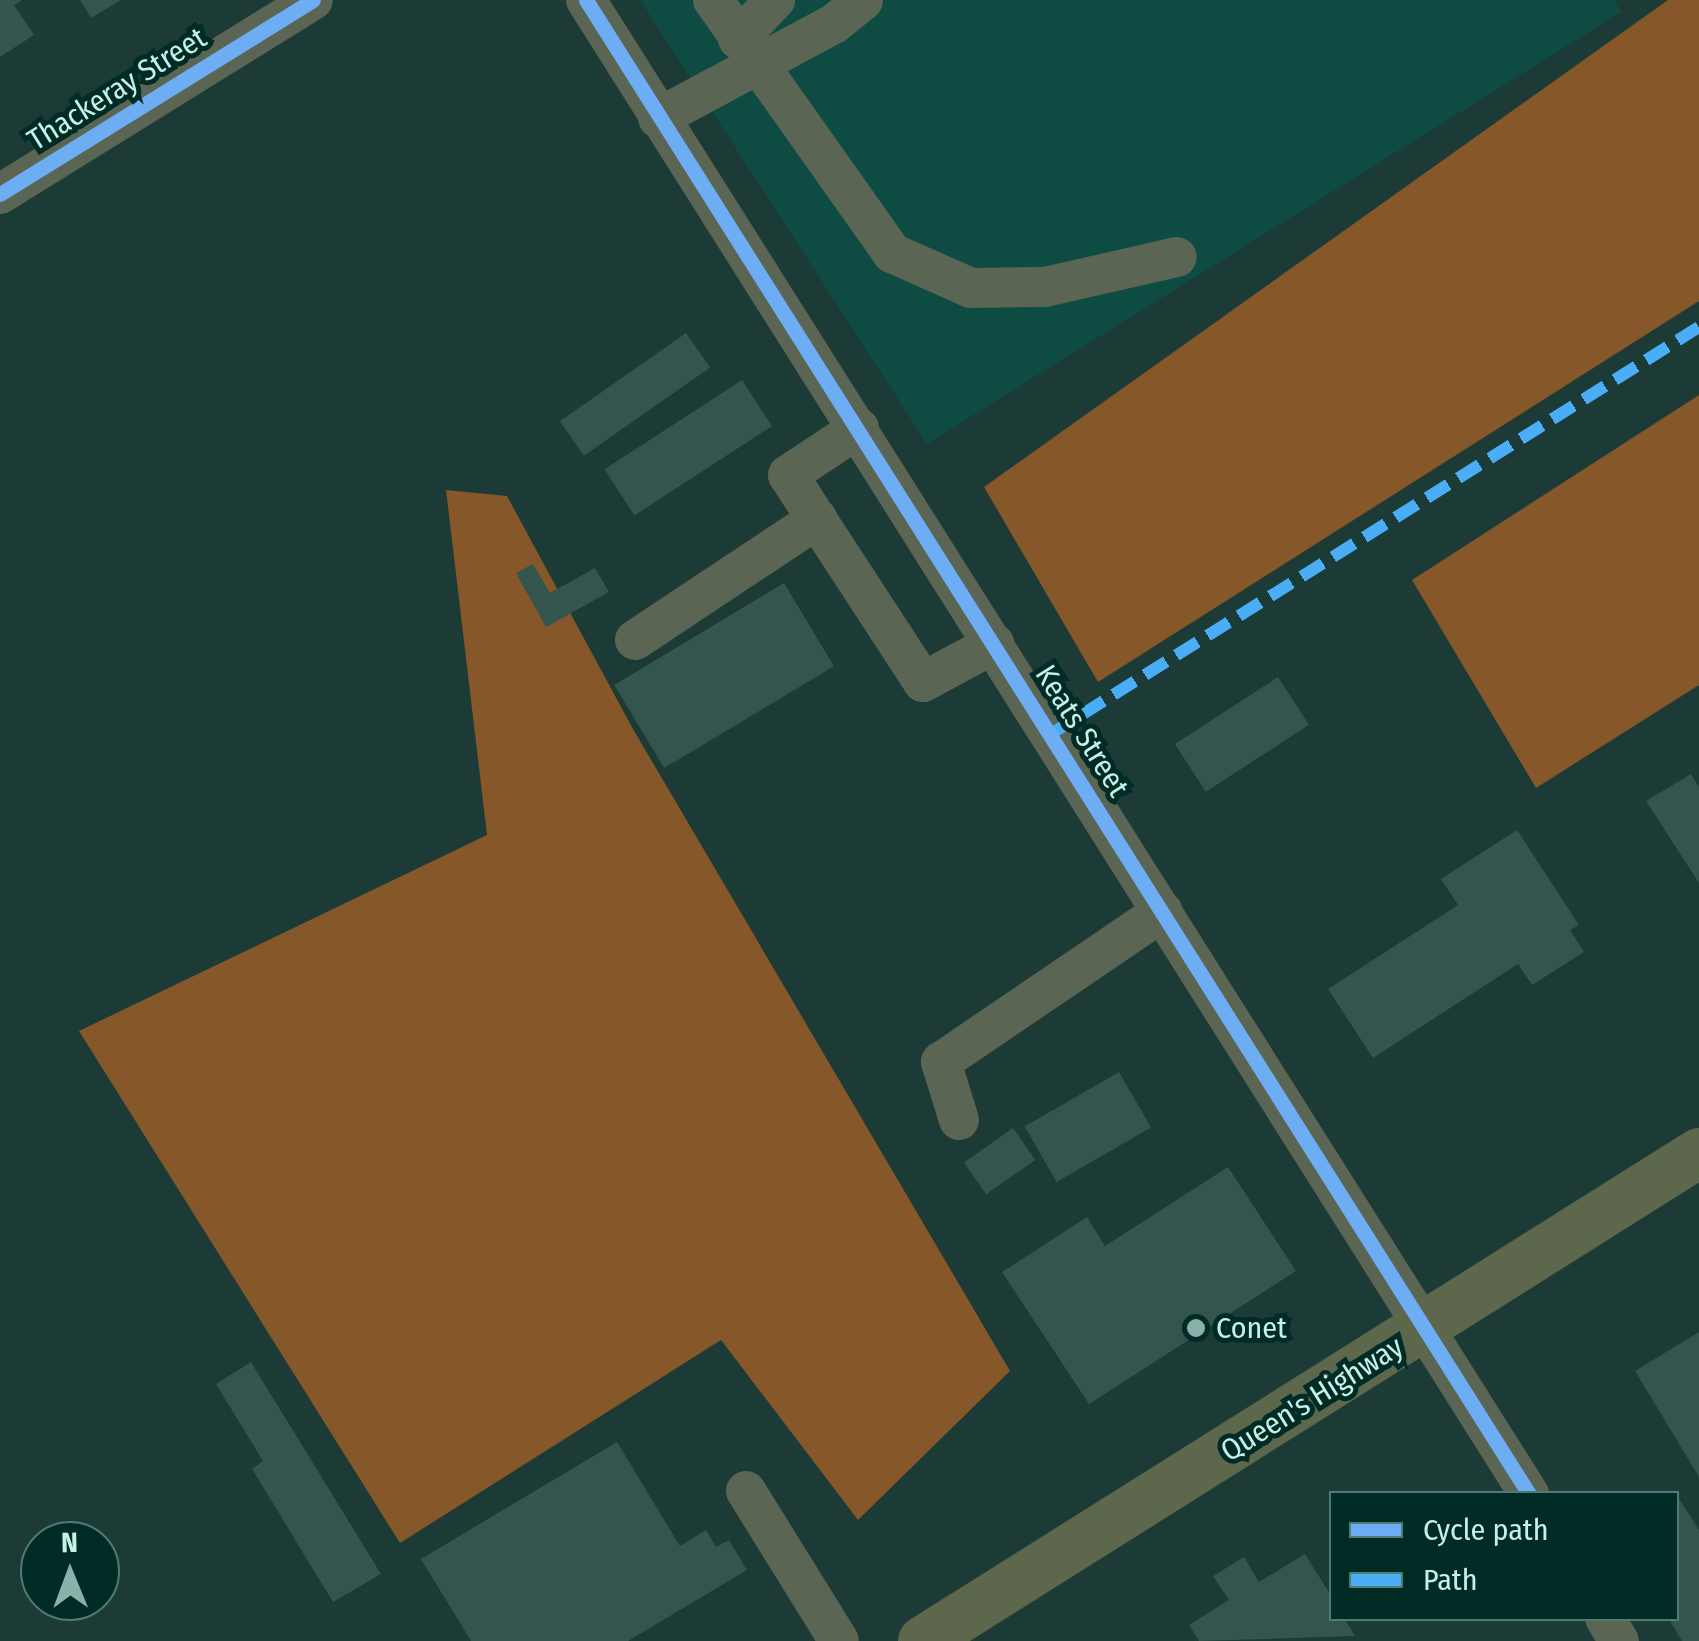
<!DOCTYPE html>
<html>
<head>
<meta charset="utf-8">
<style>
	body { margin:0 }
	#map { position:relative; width:1699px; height:1641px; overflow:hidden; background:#1c3a36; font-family:"Fira Sans Condensed",sans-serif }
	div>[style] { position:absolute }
	.built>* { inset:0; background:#0e4b42 }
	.forest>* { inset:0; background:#855729 }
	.building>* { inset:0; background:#34544e; transform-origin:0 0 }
	.minor>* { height:40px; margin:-20px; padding:0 20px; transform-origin:20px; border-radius:20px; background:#5b6553 }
	.major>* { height:50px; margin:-25px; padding:0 25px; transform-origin:25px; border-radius:25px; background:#5d674b }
	.quiet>* { height:12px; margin-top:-6px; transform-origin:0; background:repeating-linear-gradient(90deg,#49aef6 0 25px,transparent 0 37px) }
	.cycleway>* { height:15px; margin:-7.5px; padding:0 7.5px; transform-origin:7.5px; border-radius:7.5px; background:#6dadf4 }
	.dots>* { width:28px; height:28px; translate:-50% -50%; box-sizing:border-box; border:5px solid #002c25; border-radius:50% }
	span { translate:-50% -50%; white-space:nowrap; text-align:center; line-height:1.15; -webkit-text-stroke:10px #002c25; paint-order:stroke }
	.street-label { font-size:30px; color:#c5f2e8 }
	.poi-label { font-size:30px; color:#c5f2e8 }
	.left { translate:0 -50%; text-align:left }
	.legend { position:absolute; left:1329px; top:1491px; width:350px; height:130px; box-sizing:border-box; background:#002c25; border:2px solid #4f7b73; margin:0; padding:12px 18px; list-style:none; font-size:30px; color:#c5f2e8 }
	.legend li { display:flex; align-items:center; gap:20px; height:50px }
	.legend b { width:50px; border:2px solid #4f7b73 }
	.north { position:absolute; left:20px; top:1521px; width:100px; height:100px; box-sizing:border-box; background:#002c25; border:2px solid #4f7b73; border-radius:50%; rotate:359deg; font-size:28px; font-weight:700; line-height:40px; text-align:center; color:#c5f2e8 }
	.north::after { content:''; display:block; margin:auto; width:35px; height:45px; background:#8ab2aa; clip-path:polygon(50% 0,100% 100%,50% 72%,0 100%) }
</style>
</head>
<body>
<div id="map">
	<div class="built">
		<div style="clip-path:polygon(640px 0,1614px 0,1621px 12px,927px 444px)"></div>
	</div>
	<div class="forest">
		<div style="clip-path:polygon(1668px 0,1699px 0,1699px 301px,1098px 682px,984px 487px)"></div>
		<div style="clip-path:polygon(1699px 395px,1699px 685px,1536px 788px,1412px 580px)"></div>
		<div style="clip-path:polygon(446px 490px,507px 496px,633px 729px,1010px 1371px,858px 1520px,721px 1340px,400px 1543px,79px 1031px,487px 835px)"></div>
	</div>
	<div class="building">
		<div style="clip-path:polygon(0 0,22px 0,14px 5px,34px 35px,0 57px)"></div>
		<div style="clip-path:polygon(80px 0,121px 0,91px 18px)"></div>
		<div style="left:686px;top:333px;width:42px;height:154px;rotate:55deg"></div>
		<div style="left:742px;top:380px;width:55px;height:164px;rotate:57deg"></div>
		<div style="clip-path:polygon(533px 564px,550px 593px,595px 568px,609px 592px,546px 627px,516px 573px)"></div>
		<div style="left:784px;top:583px;width:97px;height:198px;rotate:59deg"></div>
		<div style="left:1278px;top:677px;width:57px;height:123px;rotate:57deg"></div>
		<div style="clip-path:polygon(1691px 774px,1699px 787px,1699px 883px,1646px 801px)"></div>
		<div style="clip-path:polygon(1517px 830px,1579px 925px,1570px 930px,1584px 952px,1532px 985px,1518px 964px,1373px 1058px,1328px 989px,1458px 905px,1441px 879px)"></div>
		<div style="left:1119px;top:1072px;width:64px;height:109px;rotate:60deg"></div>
		<div style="left:1013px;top:1128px;width:39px;height:60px;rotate:55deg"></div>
		<div style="clip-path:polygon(1228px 1167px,1296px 1271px,1089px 1404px,1002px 1272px,1087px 1217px,1105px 1246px)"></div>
		<div style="clip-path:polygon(1699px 1332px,1699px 1477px,1635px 1371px)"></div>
		<div style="clip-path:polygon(251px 1362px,381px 1574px,333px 1602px,252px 1469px,263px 1461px,216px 1384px)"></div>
		<div style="clip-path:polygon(617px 1442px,680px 1546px,706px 1530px,716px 1547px,729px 1540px,747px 1570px,628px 1641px,471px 1641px,421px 1559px)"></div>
		<div style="clip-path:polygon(1676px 1494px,1699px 1530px,1699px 1641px,1682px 1641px,1668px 1618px,1676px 1618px)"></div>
		<div style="clip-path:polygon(1305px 1554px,1332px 1597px,1332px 1618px,1344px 1618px,1355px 1636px,1199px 1641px,1189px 1625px,1229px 1600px,1213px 1576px,1244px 1557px,1259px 1582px)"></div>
	</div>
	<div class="minor">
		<div style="left:586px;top:0;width:1767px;rotate:57.74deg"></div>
		<div style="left:713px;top:0;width:310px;rotate:54.7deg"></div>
		<div style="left:892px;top:253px;width:86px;rotate:23.9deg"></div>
		<div style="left:971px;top:288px;width:74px;rotate:-0.8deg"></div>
		<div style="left:1045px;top:287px;width:135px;rotate:-12.8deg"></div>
		<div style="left:738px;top:39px;width:54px;rotate:-46.5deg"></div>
		<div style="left:658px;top:118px;width:201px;rotate:-28.2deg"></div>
		<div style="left:835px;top:23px;width:36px;rotate:-39deg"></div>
		<div style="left:0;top:194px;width:368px;rotate:-31.8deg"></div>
		<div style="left:859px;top:428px;width:85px;rotate:146.5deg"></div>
		<div style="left:788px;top:475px;width:247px;rotate:56.9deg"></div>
		<div style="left:923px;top:682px;width:81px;rotate:-28.2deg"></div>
		<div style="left:635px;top:640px;width:219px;rotate:-33.6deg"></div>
		<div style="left:959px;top:1120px;width:61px;rotate:-107.2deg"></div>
		<div style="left:941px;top:1062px;width:268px;rotate:-34.2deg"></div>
		<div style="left:746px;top:1491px;width:176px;rotate:58.2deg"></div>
		<div style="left:1605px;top:1618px;width:27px;rotate:59deg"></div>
	</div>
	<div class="major">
		<div style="left:923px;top:1641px;width:917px;rotate:-32.16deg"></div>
	</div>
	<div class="quiet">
		<div style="left:1051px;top:734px;width:765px;rotate:-32.13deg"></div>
	</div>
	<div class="cycleway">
		<div style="left:586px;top:0;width:1767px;rotate:57.74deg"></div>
		<div style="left:0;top:194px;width:368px;rotate:-31.8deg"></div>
	</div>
	<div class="dots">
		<div style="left:1196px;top:1328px;background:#8ab2aa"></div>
	</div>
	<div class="street-label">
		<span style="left:117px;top:89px;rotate:-32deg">Thackeray Street</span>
		<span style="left:1082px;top:731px;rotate:58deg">Keats Street</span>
		<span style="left:1312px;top:1399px;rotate:-32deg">Queen's Highway</span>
	</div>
	<div class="poi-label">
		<span class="left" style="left:1216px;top:1328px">Conet</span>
	</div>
	<ul class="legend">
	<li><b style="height:12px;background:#6dadf4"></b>Cycle path</li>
	<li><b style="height:12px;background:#49aef6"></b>Path</li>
	</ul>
	<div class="north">N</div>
</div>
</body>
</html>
